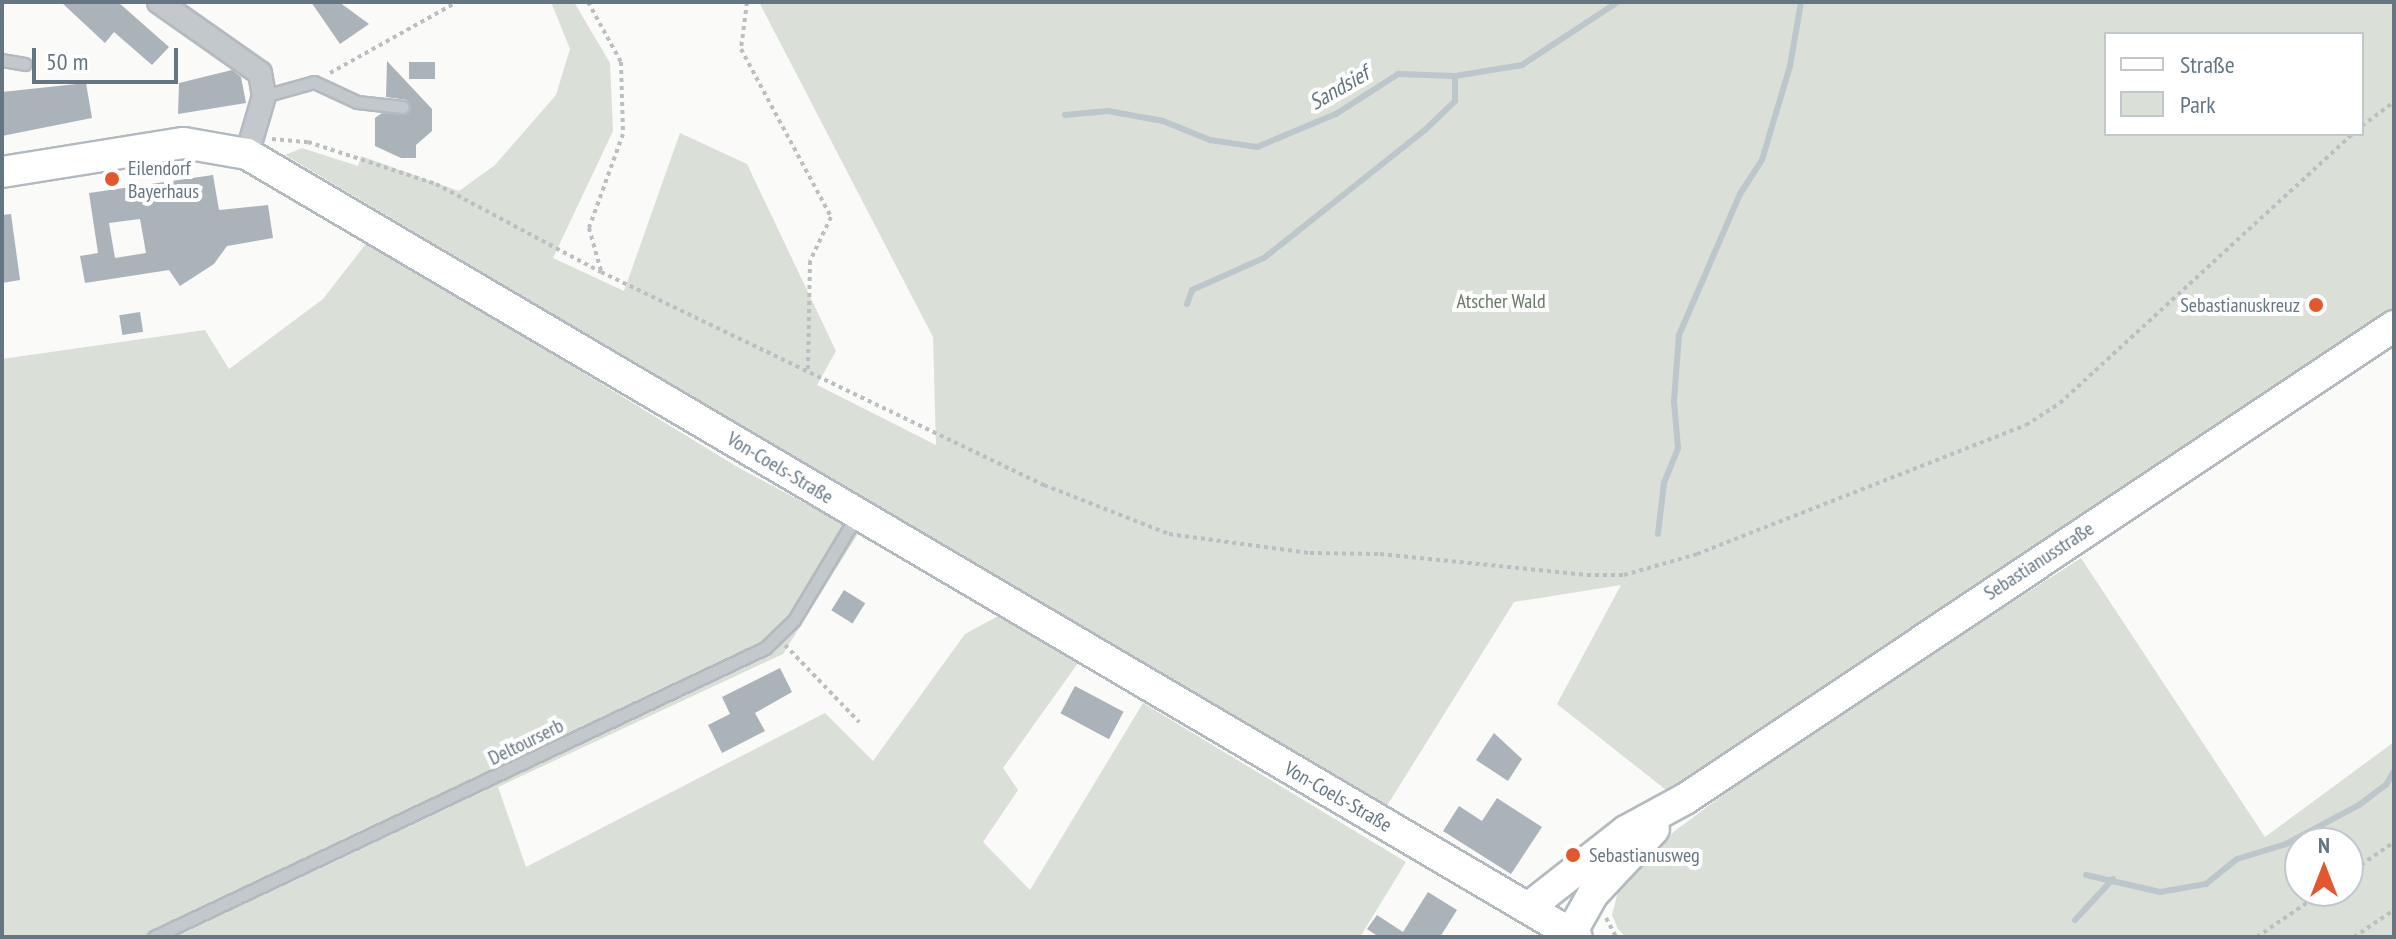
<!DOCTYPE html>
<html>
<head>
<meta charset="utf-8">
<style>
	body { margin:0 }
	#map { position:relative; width:2396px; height:939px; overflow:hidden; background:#fafaf8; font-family:"PT Sans Narrow",sans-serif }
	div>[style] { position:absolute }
	.green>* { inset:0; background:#dadfd7 }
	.stream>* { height:6px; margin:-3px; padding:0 3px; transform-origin:3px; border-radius:3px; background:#bbc7cb }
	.building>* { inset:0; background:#aab3b9; transform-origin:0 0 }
	.path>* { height:4px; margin-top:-2px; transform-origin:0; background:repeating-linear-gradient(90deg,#bbbfc2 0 4px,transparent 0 8px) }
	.roads { filter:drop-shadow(2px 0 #b3babf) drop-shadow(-2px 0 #b3babf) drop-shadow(0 2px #b3babf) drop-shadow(0 -2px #b3babf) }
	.lane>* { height:11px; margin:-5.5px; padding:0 5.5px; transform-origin:5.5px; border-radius:5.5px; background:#c3c8cc }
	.street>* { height:22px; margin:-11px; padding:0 11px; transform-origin:11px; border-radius:11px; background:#c3c8cc }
	.secondary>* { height:30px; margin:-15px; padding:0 15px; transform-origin:15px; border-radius:15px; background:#fff }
	.dots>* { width:22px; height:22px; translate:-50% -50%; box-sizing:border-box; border:4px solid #fff; border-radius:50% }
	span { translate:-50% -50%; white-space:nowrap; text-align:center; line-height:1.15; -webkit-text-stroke:8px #fff; paint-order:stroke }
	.poi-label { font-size:20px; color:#657683 }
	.left { translate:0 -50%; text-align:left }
	.right { translate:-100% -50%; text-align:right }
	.park-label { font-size:20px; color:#687a64 }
	.street-label { font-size:20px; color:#657683 }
	.water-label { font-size:22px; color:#60757c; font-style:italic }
	.frame { position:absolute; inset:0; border:4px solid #657683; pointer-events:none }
	.legend { position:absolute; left:2104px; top:32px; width:260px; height:104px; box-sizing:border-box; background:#fff; border:2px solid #c1c8cd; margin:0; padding:10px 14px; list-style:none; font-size:24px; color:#657683 }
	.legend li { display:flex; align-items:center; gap:16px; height:40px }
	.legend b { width:40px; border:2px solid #c1c8cd }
	.north { position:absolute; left:2284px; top:827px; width:80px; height:80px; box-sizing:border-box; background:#fff; border:2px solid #c1c8cd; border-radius:50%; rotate:0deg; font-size:22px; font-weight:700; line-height:32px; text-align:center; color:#657683 }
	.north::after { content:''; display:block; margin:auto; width:28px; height:36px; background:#e4572e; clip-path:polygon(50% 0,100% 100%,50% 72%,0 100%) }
	.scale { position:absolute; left:32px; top:48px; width:146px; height:36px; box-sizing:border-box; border:4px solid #657683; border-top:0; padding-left:10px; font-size:24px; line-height:28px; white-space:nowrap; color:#657683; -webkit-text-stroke:6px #fff; paint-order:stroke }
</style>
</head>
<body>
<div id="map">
	<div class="green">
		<div style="clip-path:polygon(evenodd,551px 2px,574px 2px,610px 63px,613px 131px,553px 258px,624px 291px,680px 133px,747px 164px,836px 351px,817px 385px,936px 445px,933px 337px,759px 2px,2394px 2px,2394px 315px,1670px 793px,1557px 704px,1621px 585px,1514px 602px,1385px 809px,285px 155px,302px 148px,358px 166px,361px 156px,459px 191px,495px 165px,556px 95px,570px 49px,551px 2px,2106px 34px,2362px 34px,2362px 134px,2106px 134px,2106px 34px)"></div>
		<div style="clip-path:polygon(368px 241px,739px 468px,859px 532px,783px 654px,498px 787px,526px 867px,825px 713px,873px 761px,965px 634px,998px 616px,1078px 663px,1003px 768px,1018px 790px,983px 842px,1030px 890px,1143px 703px,1406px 862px,1360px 937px,2px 937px,2px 359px,205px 330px,229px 369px,323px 299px)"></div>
		<div style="clip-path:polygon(evenodd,2081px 558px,2265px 837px,2394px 742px,2394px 937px,1626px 937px,1618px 929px,1612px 915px,1620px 884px,1676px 830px,1793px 743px,2081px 558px,2300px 843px,2348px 843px,2348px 891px,2300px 891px,2300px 843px)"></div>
	</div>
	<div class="stream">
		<div style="left:1065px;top:115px;width:43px;rotate:-5.3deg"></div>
		<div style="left:1108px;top:111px;width:56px;rotate:10.3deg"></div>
		<div style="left:1163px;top:121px;width:51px;rotate:22deg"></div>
		<div style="left:1210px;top:140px;width:48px;rotate:8.5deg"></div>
		<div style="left:1257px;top:147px;width:86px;rotate:-22.7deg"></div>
		<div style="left:1336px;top:114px;width:74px;rotate:-32.8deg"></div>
		<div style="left:1398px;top:74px;width:57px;rotate:2deg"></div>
		<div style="left:1455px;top:76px;width:68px;rotate:-9.3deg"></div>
		<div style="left:1522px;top:65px;width:115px;rotate:-33.3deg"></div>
		<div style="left:1187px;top:304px;width:15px;rotate:-70deg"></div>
		<div style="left:1192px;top:290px;width:79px;rotate:-24deg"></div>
		<div style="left:1264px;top:258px;width:206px;rotate:-38.5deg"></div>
		<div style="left:1425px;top:130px;width:42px;rotate:-44deg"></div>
		<div style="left:1455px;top:101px;width:25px;rotate:-90deg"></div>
		<div style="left:1658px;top:534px;width:51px;rotate:-83.3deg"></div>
		<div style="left:1664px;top:483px;width:38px;rotate:-68deg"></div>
		<div style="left:1678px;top:448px;width:47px;rotate:-94.9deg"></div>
		<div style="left:1674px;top:401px;width:66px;rotate:-85.7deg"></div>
		<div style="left:1679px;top:335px;width:154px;rotate:-66.6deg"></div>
		<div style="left:1740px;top:194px;width:40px;rotate:-57.1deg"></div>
		<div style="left:1762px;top:160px;width:98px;rotate:-73.4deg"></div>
		<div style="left:1790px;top:66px;width:65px;rotate:-80.2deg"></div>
		<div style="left:2086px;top:875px;width:76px;rotate:12.9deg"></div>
		<div style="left:2160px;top:892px;width:47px;rotate:-9.9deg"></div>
		<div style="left:2206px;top:884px;width:40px;rotate:-39deg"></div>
		<div style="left:2237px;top:859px;width:51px;rotate:-17deg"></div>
		<div style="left:2286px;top:844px;width:83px;rotate:-28.1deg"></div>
		<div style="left:2359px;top:805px;width:34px;rotate:-37deg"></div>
		<div style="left:2386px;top:785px;width:16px;rotate:-60deg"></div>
		<div style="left:2075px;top:920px;width:56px;rotate:-47.2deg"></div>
	</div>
	<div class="building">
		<div style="clip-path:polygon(61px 2px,118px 2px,169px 47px,152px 65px,114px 32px,105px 43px)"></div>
		<div style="clip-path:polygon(311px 2px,339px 2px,369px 24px,340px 44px)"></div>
		<div style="clip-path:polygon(387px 61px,432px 109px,432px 131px,416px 145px,416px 158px,401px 158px,375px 146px,375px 118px,382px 113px,406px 115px,411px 109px,407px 100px,386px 97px)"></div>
		<div style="left:409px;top:62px;width:26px;height:17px"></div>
		<div style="clip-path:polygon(232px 70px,241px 77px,246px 103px,178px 114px,179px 83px)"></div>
		<div style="clip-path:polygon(86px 83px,92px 118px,2px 136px,2px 92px)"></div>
		<div style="clip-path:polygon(evenodd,213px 175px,219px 210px,268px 205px,273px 238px,227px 246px,214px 264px,180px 286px,169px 270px,85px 283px,80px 256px,98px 253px,89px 193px,213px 175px,140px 219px,146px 253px,115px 258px,109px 223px,140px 219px)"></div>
		<div style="clip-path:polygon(11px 214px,20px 280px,2px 283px,2px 215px)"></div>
		<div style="left:140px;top:312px;width:20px;height:21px;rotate:81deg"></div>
		<div style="left:844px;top:590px;width:25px;height:24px;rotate:32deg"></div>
		<div style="clip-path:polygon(780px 668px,792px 692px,755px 713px,765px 731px,722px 753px,708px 725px,730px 714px,722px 697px)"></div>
		<div style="left:1075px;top:686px;width:55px;height:31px;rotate:28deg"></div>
		<div style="clip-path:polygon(1494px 733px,1522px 759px,1508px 781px,1476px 760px)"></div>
		<div style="clip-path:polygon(1497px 798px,1542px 827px,1511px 874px,1443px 831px,1459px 806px,1482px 821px)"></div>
		<div style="clip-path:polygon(1428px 892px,1457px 910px,1440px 937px,1379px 937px,1367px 929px,1377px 915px,1403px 932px)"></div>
	</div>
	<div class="path">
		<div style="left:588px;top:2px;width:68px;rotate:61.2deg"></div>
		<div style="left:621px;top:62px;width:72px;rotate:88.4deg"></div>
		<div style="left:623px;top:134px;width:100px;rotate:109.9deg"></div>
		<div style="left:589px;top:228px;width:45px;rotate:74.4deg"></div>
		<div style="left:747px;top:2px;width:47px;rotate:97.3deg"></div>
		<div style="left:741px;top:49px;width:191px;rotate:61.8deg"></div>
		<div style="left:831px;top:217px;width:49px;rotate:115.5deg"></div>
		<div style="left:810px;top:261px;width:108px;rotate:91.1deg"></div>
		<div style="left:330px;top:73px;width:145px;rotate:-29.2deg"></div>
		<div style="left:2362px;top:126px;width:40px;rotate:-37deg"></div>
		<div style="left:272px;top:139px;width:36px;rotate:5deg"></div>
		<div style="left:308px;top:142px;width:135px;rotate:18.2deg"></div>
		<div style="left:436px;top:184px;width:187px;rotate:28.1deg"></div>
		<div style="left:601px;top:272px;width:492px;rotate:25.7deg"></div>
		<div style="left:1044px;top:485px;width:134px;rotate:21.4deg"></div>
		<div style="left:1169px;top:534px;width:142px;rotate:7.7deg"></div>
		<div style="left:1310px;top:553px;width:70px;rotate:0.8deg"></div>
		<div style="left:1380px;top:554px;width:208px;rotate:5.8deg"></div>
		<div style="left:1587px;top:575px;width:37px"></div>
		<div style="left:1624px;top:575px;width:76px;rotate:-16deg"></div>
		<div style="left:1697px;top:554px;width:353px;rotate:-21.4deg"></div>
		<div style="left:2026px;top:425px;width:40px;rotate:-32.9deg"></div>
		<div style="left:2060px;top:403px;width:398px;rotate:-42.6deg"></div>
		<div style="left:785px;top:645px;width:107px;rotate:46.1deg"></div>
		<div style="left:2348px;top:874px;width:56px;rotate:-34.8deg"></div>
		<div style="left:1606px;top:918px;width:21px;rotate:62deg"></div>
		<div style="left:2257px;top:937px;width:81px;rotate:-34.5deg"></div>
		<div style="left:2354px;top:937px;width:48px;rotate:-34deg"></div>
	</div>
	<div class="roads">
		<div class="lane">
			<div style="left:2px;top:60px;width:23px;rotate:10deg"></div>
			<div style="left:264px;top:96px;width:52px;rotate:-15.6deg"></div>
			<div style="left:314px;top:82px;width:47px;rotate:24.9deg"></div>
			<div style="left:357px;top:102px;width:46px;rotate:6.2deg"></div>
			<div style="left:154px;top:937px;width:676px;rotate:-25.31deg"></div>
			<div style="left:765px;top:648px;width:40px;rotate:-44deg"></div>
			<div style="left:794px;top:620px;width:122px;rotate:-59deg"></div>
		</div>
		<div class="street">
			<div style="left:159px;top:2px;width:123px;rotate:35.1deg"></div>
			<div style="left:260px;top:73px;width:23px;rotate:80deg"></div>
			<div style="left:264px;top:96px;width:60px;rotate:106.3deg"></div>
		</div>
		<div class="secondary">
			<div style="left:2px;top:172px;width:184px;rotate:-9.1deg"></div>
			<div style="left:184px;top:143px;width:64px;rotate:9.9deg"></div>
			<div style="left:247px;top:154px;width:1543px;rotate:30.49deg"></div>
			<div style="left:1528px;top:908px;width:125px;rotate:-38.2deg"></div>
			<div style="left:1626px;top:831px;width:67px;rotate:-28.5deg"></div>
			<div style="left:1685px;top:799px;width:852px;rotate:-33.71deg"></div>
			<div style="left:1571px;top:933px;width:45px;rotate:-60.6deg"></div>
			<div style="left:1593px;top:894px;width:89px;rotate:-46.8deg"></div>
		</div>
	</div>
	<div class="dots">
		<div style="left:112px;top:179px;background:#e4572e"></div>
		<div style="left:2316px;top:305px;background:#e4572e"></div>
		<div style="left:1573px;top:855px;background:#e4572e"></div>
	</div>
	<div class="poi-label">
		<span class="left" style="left:128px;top:180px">Eilendorf<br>Bayerhaus</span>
		<span class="right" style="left:2300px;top:305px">Sebastianuskreuz</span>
		<span class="left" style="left:1589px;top:855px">Sebastianusweg</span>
	</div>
	<div class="park-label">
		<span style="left:1501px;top:301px">Atscher Wald</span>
	</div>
	<div class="street-label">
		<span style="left:780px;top:468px;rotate:31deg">Von-Coels-Straße</span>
		<span style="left:2039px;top:561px;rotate:-33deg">Sebastianusstraße</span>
		<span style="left:526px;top:742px;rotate:-26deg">Deltourserb</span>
		<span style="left:1338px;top:797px;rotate:30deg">Von-Coels-Straße</span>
	</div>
	<div class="water-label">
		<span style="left:1339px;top:88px;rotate:-30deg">Sandsief</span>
	</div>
	<div class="frame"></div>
	<ul class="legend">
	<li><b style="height:10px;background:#fff"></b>Straße</li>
	<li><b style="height:22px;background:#dadfd7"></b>Park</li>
	</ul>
	<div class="north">N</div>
	<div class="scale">50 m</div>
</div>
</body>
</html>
